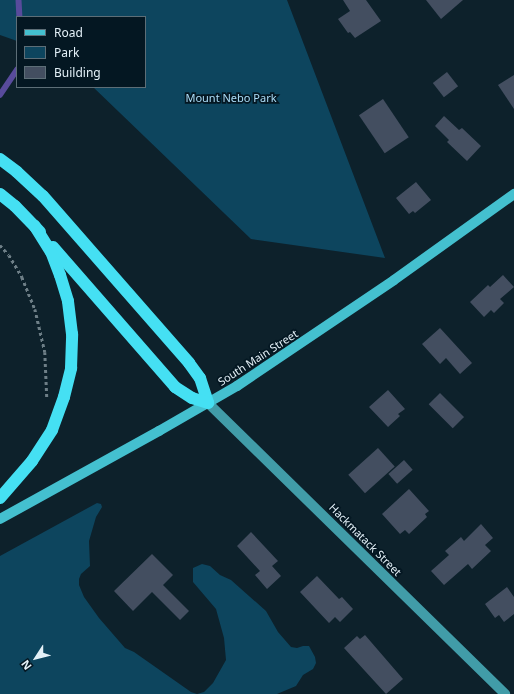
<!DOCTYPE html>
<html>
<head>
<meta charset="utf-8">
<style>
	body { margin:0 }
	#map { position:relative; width:514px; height:694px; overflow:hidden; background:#0d212b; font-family:"Noto Sans",sans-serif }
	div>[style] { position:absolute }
	.green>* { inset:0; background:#0d455e }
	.stream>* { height:5.5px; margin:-2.75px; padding:0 2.75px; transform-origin:2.75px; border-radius:2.75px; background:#584b9c }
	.building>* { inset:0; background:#434e60; transform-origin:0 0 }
	.path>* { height:2.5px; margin-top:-1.25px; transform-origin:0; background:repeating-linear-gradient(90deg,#6e7f87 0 3px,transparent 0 6px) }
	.secondary>* { height:10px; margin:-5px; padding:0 5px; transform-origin:5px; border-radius:5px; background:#419ca8 }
	.primary>* { height:10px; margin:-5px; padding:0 5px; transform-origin:5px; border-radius:5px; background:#44c0cf }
	.highway>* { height:12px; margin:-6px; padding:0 6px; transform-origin:6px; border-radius:6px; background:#45e0f3 }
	span { translate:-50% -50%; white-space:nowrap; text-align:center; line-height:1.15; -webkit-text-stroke:3.5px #041722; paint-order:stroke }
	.park-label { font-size:11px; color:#addef9 }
	.street-label { font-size:11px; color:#e3f0f7 }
	.legend { position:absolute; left:16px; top:16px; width:130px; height:72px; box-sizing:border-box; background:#041722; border:1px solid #5d6e77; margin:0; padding:5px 7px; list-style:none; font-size:12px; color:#e3f0f7 }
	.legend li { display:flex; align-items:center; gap:8px; height:20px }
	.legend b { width:20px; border:1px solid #5d6e77 }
	.north { position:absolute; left:16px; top:638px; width:40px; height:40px; -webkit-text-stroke:3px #041722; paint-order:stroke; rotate:234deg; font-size:11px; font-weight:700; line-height:16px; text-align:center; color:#e3f0f7 }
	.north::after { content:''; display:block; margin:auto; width:14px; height:18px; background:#e3f0f7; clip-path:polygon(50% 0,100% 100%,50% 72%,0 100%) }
</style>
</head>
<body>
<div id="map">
	<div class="green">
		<div style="clip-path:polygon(0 0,287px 0,385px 258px,251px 239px,93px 87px,145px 87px,145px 17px,17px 17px,17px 41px,0 35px)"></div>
		<div style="clip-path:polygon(97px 503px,101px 504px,102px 507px,96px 517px,89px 541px,90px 566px,81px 574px,79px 579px,79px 585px,84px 597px,99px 618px,125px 648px,134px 652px,191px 692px,197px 694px,204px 692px,213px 683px,226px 660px,224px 638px,216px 609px,193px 582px,193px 568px,202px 564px,210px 566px,220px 575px,231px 580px,266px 611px,278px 632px,291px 647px,297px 648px,303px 646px,309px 646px,315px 657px,316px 663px,313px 669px,303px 675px,296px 686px,277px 694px,0 694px,0 556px)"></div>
	</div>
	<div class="stream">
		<div style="left:19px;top:0;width:17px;rotate:87deg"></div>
		<div style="left:0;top:95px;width:30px;rotate:-56deg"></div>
	</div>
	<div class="building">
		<div style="clip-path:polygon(343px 0,366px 0,381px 21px,355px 38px,350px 32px,348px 33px,338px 19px,350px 11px)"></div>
		<div style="clip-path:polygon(426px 0,463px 0,441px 19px)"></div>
		<div style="left:447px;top:72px;width:18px;height:18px;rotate:52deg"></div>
		<div style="clip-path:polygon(514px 75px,514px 109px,498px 85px)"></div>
		<div style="left:383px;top:99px;width:46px;height:29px;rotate:56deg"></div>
		<div style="clip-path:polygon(444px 116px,459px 130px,462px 128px,481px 146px,467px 161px,447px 142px,449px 140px,435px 126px)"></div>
		<div style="clip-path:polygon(416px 182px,431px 200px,415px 213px,413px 211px,409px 214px,396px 198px)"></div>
		<div style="clip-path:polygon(503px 275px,514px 287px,500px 299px,504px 303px,494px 313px,491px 310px,484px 317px,470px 302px,488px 285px,490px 287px)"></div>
		<div style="clip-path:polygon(440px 328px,472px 363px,460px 374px,446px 358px,440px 364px,422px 344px)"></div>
		<div style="clip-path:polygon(388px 390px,405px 409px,398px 414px,400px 416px,388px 427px,369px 407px)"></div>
		<div style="left:440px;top:393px;width:34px;height:16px;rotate:45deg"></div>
		<div style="left:378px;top:448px;width:25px;height:40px;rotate:48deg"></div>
		<div style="left:404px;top:460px;width:13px;height:21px;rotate:48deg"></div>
		<div style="clip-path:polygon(409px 489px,429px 511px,425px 514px,427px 517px,409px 534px,405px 530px,400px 534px,382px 514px)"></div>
		<div style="clip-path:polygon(481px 524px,493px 538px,485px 545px,491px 551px,472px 569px,468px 564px,444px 585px,431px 571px,449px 555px,445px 551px,461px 537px,464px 541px)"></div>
		<div style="clip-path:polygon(251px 532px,278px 561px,272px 566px,281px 576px,267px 589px,255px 575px,260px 571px,237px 546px)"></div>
		<div style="clip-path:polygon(152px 554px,173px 575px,163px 585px,189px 611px,180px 620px,152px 592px,133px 611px,114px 591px)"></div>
		<div style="clip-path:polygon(317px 576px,339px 599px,342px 597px,353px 609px,340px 622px,335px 617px,329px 623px,300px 592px)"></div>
		<div style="clip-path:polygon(507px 587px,514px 597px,514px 614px,504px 622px,499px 615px,495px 618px,485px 604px)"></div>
		<div style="clip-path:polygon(365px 635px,403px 679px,386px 694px,344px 648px,357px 636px,360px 639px)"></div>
	</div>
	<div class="path">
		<div style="left:0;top:245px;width:13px;rotate:48deg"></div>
		<div style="left:9px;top:255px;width:26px;rotate:59deg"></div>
		<div style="left:22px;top:277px;width:35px;rotate:68deg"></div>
		<div style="left:35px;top:309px;width:44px;rotate:76.9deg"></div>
		<div style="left:45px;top:352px;width:45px;rotate:87.5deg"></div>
	</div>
	<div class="secondary">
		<div style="left:208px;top:403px;width:416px;rotate:44.4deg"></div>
	</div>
	<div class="primary">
		<div style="left:0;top:519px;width:182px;rotate:-29deg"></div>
		<div style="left:159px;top:431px;width:90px;rotate:-30deg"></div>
		<div style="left:237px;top:386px;width:189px;rotate:-34deg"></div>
		<div style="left:394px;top:280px;width:148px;rotate:-35.6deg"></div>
	</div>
	<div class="highway">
		<div style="left:0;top:159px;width:21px;rotate:37deg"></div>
		<div style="left:17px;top:172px;width:35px;rotate:43deg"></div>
		<div style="left:43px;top:196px;width:222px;rotate:48.8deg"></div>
		<div style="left:189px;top:363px;width:19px;rotate:54deg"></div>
		<div style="left:200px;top:378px;width:26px;rotate:72deg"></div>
		<div style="left:0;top:194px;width:19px;rotate:39deg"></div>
		<div style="left:15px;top:206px;width:36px;rotate:46deg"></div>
		<div style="left:53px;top:247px;width:186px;rotate:48.9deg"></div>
		<div style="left:175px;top:387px;width:20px;rotate:33deg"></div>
		<div style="left:192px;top:398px;width:17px;rotate:17deg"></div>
		<div style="left:0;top:498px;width:49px;rotate:-49.1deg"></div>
		<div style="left:32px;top:461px;width:37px;rotate:-57deg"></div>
		<div style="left:52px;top:430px;width:35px;rotate:-70deg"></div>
		<div style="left:64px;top:397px;width:30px;rotate:-76deg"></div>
		<div style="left:71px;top:368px;width:34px;rotate:-88deg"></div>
		<div style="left:72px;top:334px;width:33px;rotate:-97deg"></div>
		<div style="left:68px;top:301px;width:27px;rotate:-107deg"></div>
		<div style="left:60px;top:275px;width:25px;rotate:-111deg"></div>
		<div style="left:51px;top:252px;width:31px;rotate:-122deg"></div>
	</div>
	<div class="park-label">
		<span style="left:231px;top:98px">Mount Nebo Park</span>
	</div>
	<div class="street-label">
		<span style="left:258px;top:358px;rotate:-33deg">South Main Street</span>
		<span style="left:365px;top:540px;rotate:45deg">Hackmatack Street</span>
	</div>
	<ul class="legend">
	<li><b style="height:5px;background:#44c0cf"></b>Road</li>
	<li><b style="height:11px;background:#0d455e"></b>Park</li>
	<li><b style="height:11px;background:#434e60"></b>Building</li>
	</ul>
	<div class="north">N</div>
</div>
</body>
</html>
